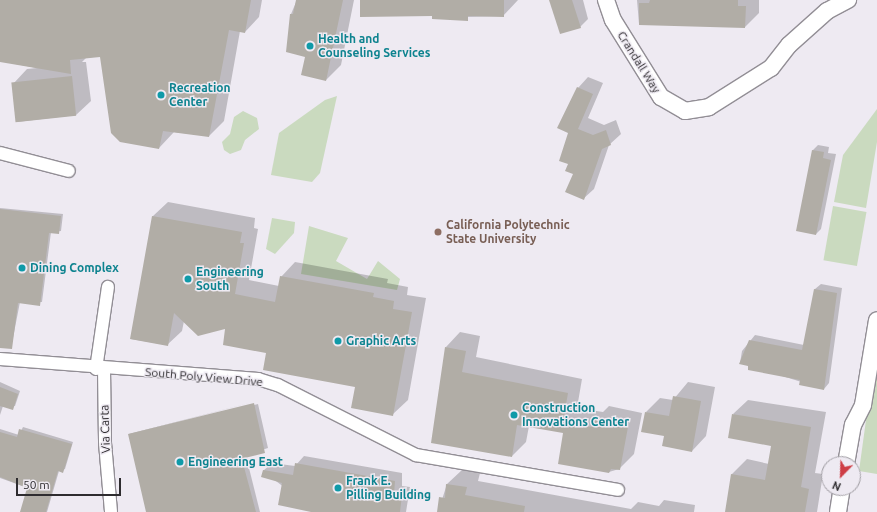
<!DOCTYPE html>
<html>
<head>
<meta charset="utf-8">
<style>
	body { margin:0 }
	#map { position:relative; width:877px; height:512px; overflow:hidden; background:#eeeaf2; font-family:Ubuntu,sans-serif }
	div>[style] { position:absolute }
	.green>* { inset:0; background:#cadabf; transform-origin:0 0 }
	.shadow>* { inset:0; background:#0003 }
	.building>* { inset:0; background:#b1ada6; transform-origin:0 0 }
	.roads { filter:drop-shadow(1px 0 #928e95) drop-shadow(-1px 0 #928e95) drop-shadow(0 1px #928e95) drop-shadow(0 -1px #928e95) }
	.pedestrian>* { height:12px; margin:-6px; padding:0 6px; transform-origin:6px; border-radius:6px; background:#fff }
	.minor>* { height:16px; margin:-8px; padding:0 8px; transform-origin:8px; border-radius:8px; background:#fff }
	.dots>* { width:11px; height:11px; translate:-50% -50%; box-sizing:border-box; border:2px solid #eeeaf2; border-radius:50% }
	span { translate:-50% -50%; white-space:nowrap; text-align:center; line-height:1.15; -webkit-text-stroke:3px #eeeaf2; paint-order:stroke }
	.culture-label { font-size:12px; color:#0d838f; font-weight:700 }
	.left { translate:0 -50%; text-align:left }
	.street-label { font-size:12px; color:#2e2c2f }
	.education-label { font-size:12px; color:#785e54; font-weight:700 }
	.north { position:absolute; left:821px; top:456px; width:40px; height:40px; box-sizing:border-box; background:#eeeaf2; border:1px solid #a19ea4; border-radius:50%; rotate:203deg; font-size:11px; font-weight:700; line-height:16px; text-align:center; color:#2e2c2f }
	.north::after { content:''; display:block; margin:auto; width:14px; height:18px; background:#ce3e46; clip-path:polygon(50% 0,100% 100%,50% 72%,0 100%) }
	.scale { position:absolute; left:16px; top:478px; width:105px; height:18px; box-sizing:border-box; border:2px solid #2e2c2f; border-top:0; padding-left:5px; font-size:12px; line-height:14px; white-space:nowrap; color:#2e2c2f; -webkit-text-stroke:3px #eeeaf2; paint-order:stroke }
</style>
</head>
<body>
<div id="map">
	<div class="green">
		<div style="clip-path:polygon(337px 96px,320px 173px,312px 182px,271px 175px,279px 133px,325px 100px)"></div>
		<div style="clip-path:polygon(877px 109px,877px 142px,866px 208px,834px 202px,843px 155px)"></div>
		<div style="clip-path:polygon(243px 111px,257px 118px,259px 129px,245px 140px,241px 150px,230px 154px,224px 150px,222px 142px,230px 134px,234px 117px)"></div>
		<div style="left:833px;top:206px;width:34px;height:55px;rotate:10deg"></div>
		<div style="clip-path:polygon(272px 218px,295px 222px,294px 233px,275px 254px,266px 249px)"></div>
		<div style="clip-path:polygon(309px 226px,348px 238px,336px 261px,367px 279px,378px 261px,400px 279px,397px 290px,301px 274px)"></div>
		<div style="clip-path:polygon(877px 340px,877px 474px,859px 471px)"></div>
	</div>
	<div class="shadow">
		<div style="clip-path:polygon(0 0,262px 0,259px 17px,245px 32px,240px 31px,224px 121px,209px 136px,174px 132px,159px 148px,100px 56px,86px 58px,82px 62px,86px 62px,91px 101px,76px 115px,17px 122px,13px 84px,27px 69px,37px 68px,0 61px)"></div>
		<div style="clip-path:polygon(297px 0,354px 0,341px 65px,326px 80px,306px 56px,291px 14px)"></div>
		<div style="clip-path:polygon(361px 0,518px 0,503px 16px,433px 18px,433px 15px)"></div>
		<div style="clip-path:polygon(551px 0,583px 0,588px 19px,580px 27px)"></div>
		<div style="clip-path:polygon(637px 0,759px 0,759px 13px,745px 27px,639px 24px)"></div>
		<div style="clip-path:polygon(588px 77px,603px 83px,588px 118px,604px 125px,616px 120px,621px 134px,609px 145px,594px 189px,583px 199px,569px 163px,569px 132px,578px 88px)"></div>
		<div style="clip-path:polygon(818px 145px,829px 147px,828px 153px,836px 154px,821px 229px,816px 234px,813px 150px)"></div>
		<div style="clip-path:polygon(168px 202px,255px 218px,254px 228px,258px 229px,249px 280px,279px 286px,281px 277px,295px 262px,388px 279px,387px 283px,408px 287px,407px 295px,426px 298px,408px 400px,393px 414px,356px 386px,227px 328px,184px 321px,182px 331px,167px 345px,131px 339px,153px 216px)"></div>
		<div style="clip-path:polygon(0 208px,63px 214px,61px 231px,51px 232px,42px 302px,20px 302px,11px 348px,0 347px)"></div>
		<div style="clip-path:polygon(821px 284px,842px 288px,829px 383px,824px 389px,740px 363px,742px 351px,755px 335px,804px 345px,815px 289px)"></div>
		<div style="clip-path:polygon(460px 332px,480px 336px,476px 357px,582px 379px,577px 408px,603px 412px,609px 406px,642px 413px,634px 454px,619px 469px,609px 472px,564px 432px,529px 426px,526px 442px,512px 456px,446px 347px)"></div>
		<div style="clip-path:polygon(0 382px,20px 391px,15px 406px,3px 406px,0 415px)"></div>
		<div style="clip-path:polygon(688px 382px,715px 387px,706px 436px,692px 451px,665px 436px,646px 412px,660px 398px,673px 400px)"></div>
		<div style="clip-path:polygon(748px 400px,826px 412px,815px 473px,823px 474px,817px 512px,726px 512px,732px 474px,747px 459px,769px 464px,773px 445px,733px 414px)"></div>
		<div style="clip-path:polygon(257px 401px,131px 434px,258px 404px,268px 448px,227px 461px,248px 464px,260px 512px,147px 512px,129px 434px)"></div>
		<div style="clip-path:polygon(23px 427px,73px 442px,65px 469px,59px 471px,47px 512px,21px 512px,28px 488px,0 478px,0 429px,19px 435px)"></div>
		<div style="clip-path:polygon(304px 456px,402px 473px,402px 486px,410px 487px,406px 512px,316px 512px,263px 471px,272px 463px,295px 466px)"></div>
		<div style="clip-path:polygon(462px 470px,480px 473px,478px 481px,631px 509px,638px 502px,659px 506px,664px 500px,695px 505px,694px 512px,438px 512px,447px 484px)"></div>
	</div>
	<div class="building">
		<div style="clip-path:polygon(0 0,251px 0,245px 33px,229px 30px,209px 137px,163px 131px,159px 149px,120px 142px,111px 133px,100px 57px,70px 60px,71px 74px,0 62px)"></div>
		<div style="clip-path:polygon(296px 0,343px 0,326px 81px,301px 75px,305px 57px,286px 52px,290px 14px,293px 14px)"></div>
		<div style="clip-path:polygon(360px 0,504px 0,504px 17px,468px 16px,468px 21px,432px 19px,432px 16px,360px 17px)"></div>
		<div style="clip-path:polygon(549px 0,572px 0,581px 28px,560px 34px)"></div>
		<div style="clip-path:polygon(650px 0,738px 0,738px 6px,746px 6px,745px 28px,639px 25px,639px 3px,649px 3px)"></div>
		<div style="left:72px;top:76px;width:40px;height:61px;rotate:84deg"></div>
		<div style="clip-path:polygon(577px 87px,593px 94px,578px 129px,593px 135px,606px 130px,611px 145px,602px 149px,584px 200px,565px 192px,573px 174px,565px 171px,568px 164px,559px 161px,568px 133px,557px 128px)"></div>
		<div style="clip-path:polygon(812px 150px,824px 152px,823px 158px,831px 160px,816px 235px,796px 231px)"></div>
		<div style="clip-path:polygon(0 209px,61px 216px,59px 234px,49px 233px,40px 306px,18px 303px,12px 349px,0 348px)"></div>
		<div style="clip-path:polygon(152px 216px,242px 232px,240px 243px,244px 243px,235px 294px,275px 302px,280px 276px,374px 293px,373px 297px,394px 301px,393px 309px,412px 312px,393px 416px,351px 408px,355px 387px,263px 370px,266px 353px,223px 345px,225px 329px,198px 336px,174px 313px,168px 346px,130px 339px)"></div>
		<div style="clip-path:polygon(814px 289px,837px 293px,824px 390px,799px 385px,800px 380px,748px 370px,748px 366px,739px 364px,749px 340px,802px 350px)"></div>
		<div style="clip-path:polygon(445px 347px,466px 351px,462px 372px,568px 393px,563px 422px,592px 427px,593px 420px,628px 427px,620px 470px,611px 469px,609px 473px,558px 464px,563px 433px,517px 425px,512px 457px,431px 443px)"></div>
		<div style="clip-path:polygon(0 387px,18px 394px,13px 410px,0 406px)"></div>
		<div style="clip-path:polygon(673px 396px,701px 401px,692px 452px,662px 446px,664px 436px,641px 432px,645px 412px,669px 416px)"></div>
		<div style="clip-path:polygon(254px 403px,265px 453px,220px 464px,244px 467px,256px 512px,146px 512px,128px 434px)"></div>
		<div style="clip-path:polygon(732px 414px,811px 427px,801px 487px,809px 489px,805px 512px,725px 512px,731px 474px,765px 480px,771px 446px,728px 438px)"></div>
		<div style="clip-path:polygon(19px 429px,72px 444px,63px 473px,58px 471px,46px 512px,20px 512px,27px 488px,0 477px,0 432px,17px 437px)"></div>
		<div style="clip-path:polygon(295px 463px,395px 481px,394px 494px,402px 495px,400px 512px,311px 512px,278px 505px,282px 483px,261px 477px,263px 470px,293px 475px)"></div>
		<div style="clip-path:polygon(446px 484px,467px 487px,465px 495px,525px 506px,524px 512px,437px 512px,439px 497px,445px 498px)"></div>
	</div>
	<div class="roads">
		<div class="pedestrian">
			<div style="left:0;top:153px;width:71px;rotate:14.6deg"></div>
			<div style="left:0;top:359px;width:259px;rotate:4.4deg"></div>
			<div style="left:258px;top:379px;width:21px;rotate:17deg"></div>
			<div style="left:278px;top:385px;width:155px;rotate:26.9deg"></div>
			<div style="left:416px;top:455px;width:205px;rotate:9.8deg"></div>
			<div style="left:96px;top:369px;width:83px;rotate:-81.7deg"></div>
			<div style="left:104px;top:369px;width:74px;rotate:89.2deg"></div>
			<div style="left:105px;top:443px;width:69px;rotate:85deg"></div>
		</div>
		<div class="minor">
			<div style="left:606px;top:0;width:21px;rotate:71deg"></div>
			<div style="left:613px;top:20px;width:91px;rotate:58.1deg"></div>
			<div style="left:661px;top:97px;width:28px;rotate:30deg"></div>
			<div style="left:685px;top:111px;width:24px;rotate:-9deg"></div>
			<div style="left:709px;top:107px;width:73px;rotate:-32.2deg"></div>
			<div style="left:771px;top:68px;width:29px;rotate:-52deg"></div>
			<div style="left:789px;top:45px;width:51px;rotate:-41.8deg"></div>
			<div style="left:827px;top:11px;width:24px;rotate:-28deg"></div>
			<div style="left:846px;top:464px;width:40px;rotate:-80deg"></div>
			<div style="left:853px;top:425px;width:22px;rotate:-63deg"></div>
			<div style="left:863px;top:405px;width:86px;rotate:-80.6deg"></div>
			<div style="left:838px;top:512px;width:24px;rotate:-81deg"></div>
		</div>
	</div>
	<div class="dots">
		<div style="left:310px;top:46px;background:#0f9aa8"></div>
		<div style="left:161px;top:95px;background:#0f9aa8"></div>
		<div style="left:438px;top:232px;background:#8d6e63"></div>
		<div style="left:22px;top:268px;background:#0f9aa8"></div>
		<div style="left:188px;top:279px;background:#0f9aa8"></div>
		<div style="left:338px;top:341px;background:#0f9aa8"></div>
		<div style="left:514px;top:415px;background:#0f9aa8"></div>
		<div style="left:180px;top:462px;background:#0f9aa8"></div>
		<div style="left:338px;top:488px;background:#0f9aa8"></div>
	</div>
	<div class="culture-label">
		<span class="left" style="left:318px;top:46px">Health and<br>Counseling Services</span>
		<span class="left" style="left:169px;top:95px">Recreation<br>Center</span>
		<span class="left" style="left:30px;top:268px">Dining Complex</span>
		<span class="left" style="left:196px;top:279px">Engineering<br>South</span>
		<span class="left" style="left:346px;top:341px">Graphic Arts</span>
		<span class="left" style="left:522px;top:415px">Construction<br>Innovations Center</span>
		<span class="left" style="left:188px;top:462px">Engineering East</span>
		<span class="left" style="left:346px;top:488px">Frank E.<br>Pilling Building</span>
	</div>
	<div class="street-label">
		<span style="left:639px;top:62px;rotate:58deg">Crandall Way</span>
		<span style="left:204px;top:377px;rotate:5deg">South Poly View Drive</span>
		<span style="left:105px;top:429px;rotate:-92deg">Via Carta</span>
	</div>
	<div class="education-label">
		<span class="left" style="left:446px;top:232px">California Polytechnic<br>State University</span>
	</div>
	<div class="north">N</div>
	<div class="scale">50 m</div>
</div>
</body>
</html>
